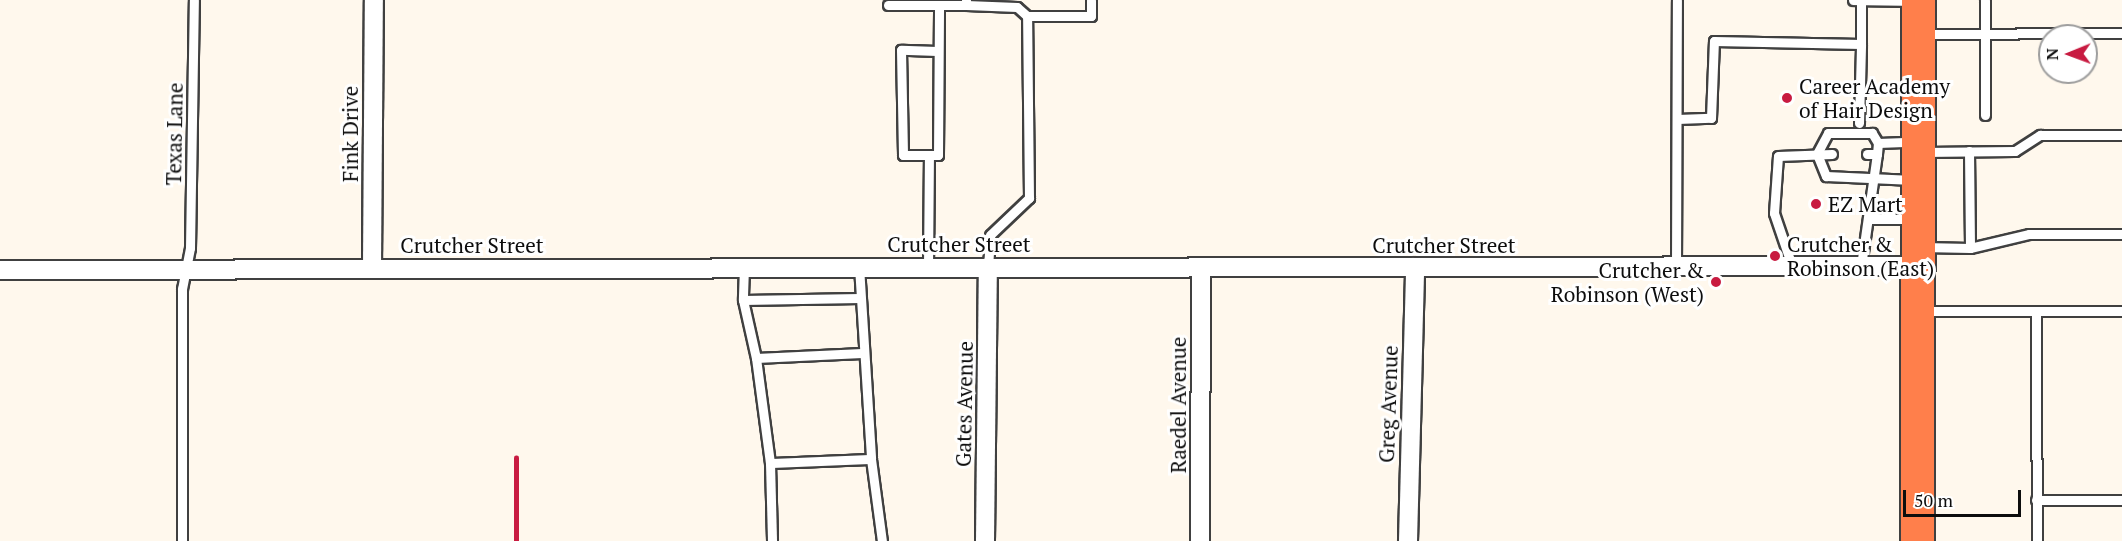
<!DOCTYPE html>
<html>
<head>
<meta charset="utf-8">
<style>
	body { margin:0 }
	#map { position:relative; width:2122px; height:541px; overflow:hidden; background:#fff8ed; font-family:"PT Serif",serif }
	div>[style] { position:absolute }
	.roads { filter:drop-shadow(2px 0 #404040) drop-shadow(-2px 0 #404040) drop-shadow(0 2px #404040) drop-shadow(0 -2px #404040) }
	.lane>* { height:9px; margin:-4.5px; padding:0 4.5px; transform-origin:4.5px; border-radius:4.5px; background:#fff }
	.street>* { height:18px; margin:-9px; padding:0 9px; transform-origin:9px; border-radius:9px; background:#fff }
	.highway>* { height:33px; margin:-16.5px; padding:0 16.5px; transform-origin:16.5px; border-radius:16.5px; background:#ff7f4b }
	.rail>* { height:4.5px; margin:-2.25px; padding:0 2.25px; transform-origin:2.25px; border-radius:2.25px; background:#c81b41 }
	.dots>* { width:16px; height:16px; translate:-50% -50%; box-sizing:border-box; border:3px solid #fff; border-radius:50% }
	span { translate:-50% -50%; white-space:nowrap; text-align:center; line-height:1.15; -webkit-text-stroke:6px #fff; paint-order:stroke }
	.poi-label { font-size:21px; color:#0d0d0d }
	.left { translate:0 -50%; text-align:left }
	.right { translate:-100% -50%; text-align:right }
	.street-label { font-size:21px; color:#0d0d0d }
	.north { position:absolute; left:2038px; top:24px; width:60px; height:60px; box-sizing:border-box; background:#fff; border:2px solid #9e9e9e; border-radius:50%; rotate:269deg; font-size:16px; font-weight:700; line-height:24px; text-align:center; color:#0d0d0d }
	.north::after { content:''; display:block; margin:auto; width:21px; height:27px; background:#c81b41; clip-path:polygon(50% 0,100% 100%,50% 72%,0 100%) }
	.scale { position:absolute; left:1903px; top:490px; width:118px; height:27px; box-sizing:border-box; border:3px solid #0d0d0d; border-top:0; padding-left:8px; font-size:18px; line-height:21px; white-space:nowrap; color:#0d0d0d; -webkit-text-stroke:4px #fff; paint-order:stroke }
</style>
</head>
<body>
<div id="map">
	<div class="roads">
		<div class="lane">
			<div style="left:1853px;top:0;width:61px;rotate:0.9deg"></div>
			<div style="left:1985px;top:0;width:115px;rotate:90deg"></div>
			<div style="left:888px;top:5px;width:78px"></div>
			<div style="left:966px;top:5px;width:5px;rotate:-90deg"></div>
			<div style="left:966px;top:5px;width:51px;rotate:2.2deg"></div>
			<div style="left:1017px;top:7px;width:13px;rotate:42deg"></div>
			<div style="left:1923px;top:34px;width:199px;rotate:-0.3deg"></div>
			<div style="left:937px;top:51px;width:36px;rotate:-178deg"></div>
			<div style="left:901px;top:50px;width:105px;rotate:88.9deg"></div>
			<div style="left:903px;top:155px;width:35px"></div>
			<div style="left:938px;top:155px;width:150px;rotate:-89.6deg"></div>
			<div style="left:1677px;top:119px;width:34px;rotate:-2deg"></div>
			<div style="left:1711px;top:118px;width:77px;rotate:-87.8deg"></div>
			<div style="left:1714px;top:41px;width:147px;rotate:1.2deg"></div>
			<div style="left:1861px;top:44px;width:44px;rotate:-90deg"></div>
			<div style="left:1859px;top:123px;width:79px;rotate:-88.5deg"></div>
			<div style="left:1878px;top:143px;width:33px;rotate:-2deg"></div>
			<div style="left:1969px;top:151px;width:97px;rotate:89.4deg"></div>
			<div style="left:1923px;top:152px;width:92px;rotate:-0.6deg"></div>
			<div style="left:2015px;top:151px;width:30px;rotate:-33deg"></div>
			<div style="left:2040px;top:135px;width:82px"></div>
			<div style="left:1877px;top:154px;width:11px;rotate:-85deg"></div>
			<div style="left:1878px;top:143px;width:12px;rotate:-121deg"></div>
			<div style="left:1872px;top:133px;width:44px;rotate:180deg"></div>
			<div style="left:1828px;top:133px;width:24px;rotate:118deg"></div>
			<div style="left:1817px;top:154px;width:24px;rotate:68deg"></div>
			<div style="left:1826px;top:176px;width:87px;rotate:2.6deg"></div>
			<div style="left:1869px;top:219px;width:42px"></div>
			<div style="left:1922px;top:247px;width:48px;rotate:1.2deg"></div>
			<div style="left:1970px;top:248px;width:61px;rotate:-13.3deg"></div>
			<div style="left:2029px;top:234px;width:93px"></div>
			<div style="left:859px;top:266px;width:193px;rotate:86.4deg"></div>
			<div style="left:871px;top:459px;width:83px;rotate:82.4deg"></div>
			<div style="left:928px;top:266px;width:111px;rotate:-89.5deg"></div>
			<div style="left:1792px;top:266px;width:56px;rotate:-108.8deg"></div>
			<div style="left:1774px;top:213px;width:57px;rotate:-86deg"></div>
			<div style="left:1778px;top:156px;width:54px;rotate:-2.1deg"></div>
			<div style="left:1861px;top:266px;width:113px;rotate:-81.9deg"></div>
			<div style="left:1877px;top:154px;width:10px;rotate:180deg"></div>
			<div style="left:744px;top:267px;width:33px;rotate:92deg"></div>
			<div style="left:743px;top:300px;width:59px;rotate:77.4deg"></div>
			<div style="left:756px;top:358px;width:106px;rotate:82.4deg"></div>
			<div style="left:770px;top:463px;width:78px;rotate:88.5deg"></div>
			<div style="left:988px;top:267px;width:32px;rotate:-86deg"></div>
			<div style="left:990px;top:235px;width:54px;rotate:-43.5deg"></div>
			<div style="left:1029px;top:198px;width:182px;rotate:-90.6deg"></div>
			<div style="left:1027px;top:16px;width:64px"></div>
			<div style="left:1091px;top:16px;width:16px;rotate:-90deg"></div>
			<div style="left:1676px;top:267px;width:267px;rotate:-89.8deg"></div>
			<div style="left:743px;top:300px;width:117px;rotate:-1deg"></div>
			<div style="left:1922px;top:311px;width:200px"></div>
			<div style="left:2036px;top:311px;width:230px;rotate:89.8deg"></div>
			<div style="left:756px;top:358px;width:106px;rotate:-2.7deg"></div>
			<div style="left:770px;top:463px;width:101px;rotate:-2.3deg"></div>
			<div style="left:2036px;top:500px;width:86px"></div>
			<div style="left:182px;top:541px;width:252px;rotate:-90deg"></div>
			<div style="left:182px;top:289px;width:42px;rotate:-79deg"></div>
			<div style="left:190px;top:248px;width:248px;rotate:-89.1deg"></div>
		</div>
		<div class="street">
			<div style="left:372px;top:267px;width:267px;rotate:-89.6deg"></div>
			<div style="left:0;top:270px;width:1917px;rotate:-0.12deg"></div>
			<div style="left:985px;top:541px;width:274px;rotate:-89.4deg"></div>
			<div style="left:1200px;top:541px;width:273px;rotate:-89.8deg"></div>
			<div style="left:1408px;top:541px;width:274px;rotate:-88.5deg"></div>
		</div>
		<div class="highway">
			<div style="left:1917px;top:541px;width:541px;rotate:-89.89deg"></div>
		</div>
	</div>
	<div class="rail">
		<div style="left:516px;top:541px;width:83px;rotate:-90deg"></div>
	</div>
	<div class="dots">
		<div style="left:1787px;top:98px;background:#c81b41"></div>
		<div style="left:1816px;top:204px;background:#c81b41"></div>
		<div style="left:1775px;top:256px;background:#c81b41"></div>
		<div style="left:1716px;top:282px;background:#c81b41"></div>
	</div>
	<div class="poi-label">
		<span class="left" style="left:1799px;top:98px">Career Academy<br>of Hair Design</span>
		<span class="left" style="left:1828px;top:204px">EZ Mart</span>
		<span class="left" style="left:1787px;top:256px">Crutcher &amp;<br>Robinson (East)</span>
		<span class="right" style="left:1704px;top:282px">Crutcher &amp;<br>Robinson (West)</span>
	</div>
	<div class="street-label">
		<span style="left:174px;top:134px;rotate:-89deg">Texas Lane</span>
		<span style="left:350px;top:134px;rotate:-90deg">Fink Drive</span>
		<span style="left:959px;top:244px">Crutcher Street</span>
		<span style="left:472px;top:245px">Crutcher Street</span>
		<span style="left:1444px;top:245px">Crutcher Street</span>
		<span style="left:964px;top:404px;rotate:-89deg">Gates Avenue</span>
		<span style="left:1388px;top:404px;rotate:-88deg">Greg Avenue</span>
		<span style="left:1178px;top:405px;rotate:-90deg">Raedel Avenue</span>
	</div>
	<div class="north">N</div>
	<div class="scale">50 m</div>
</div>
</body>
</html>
